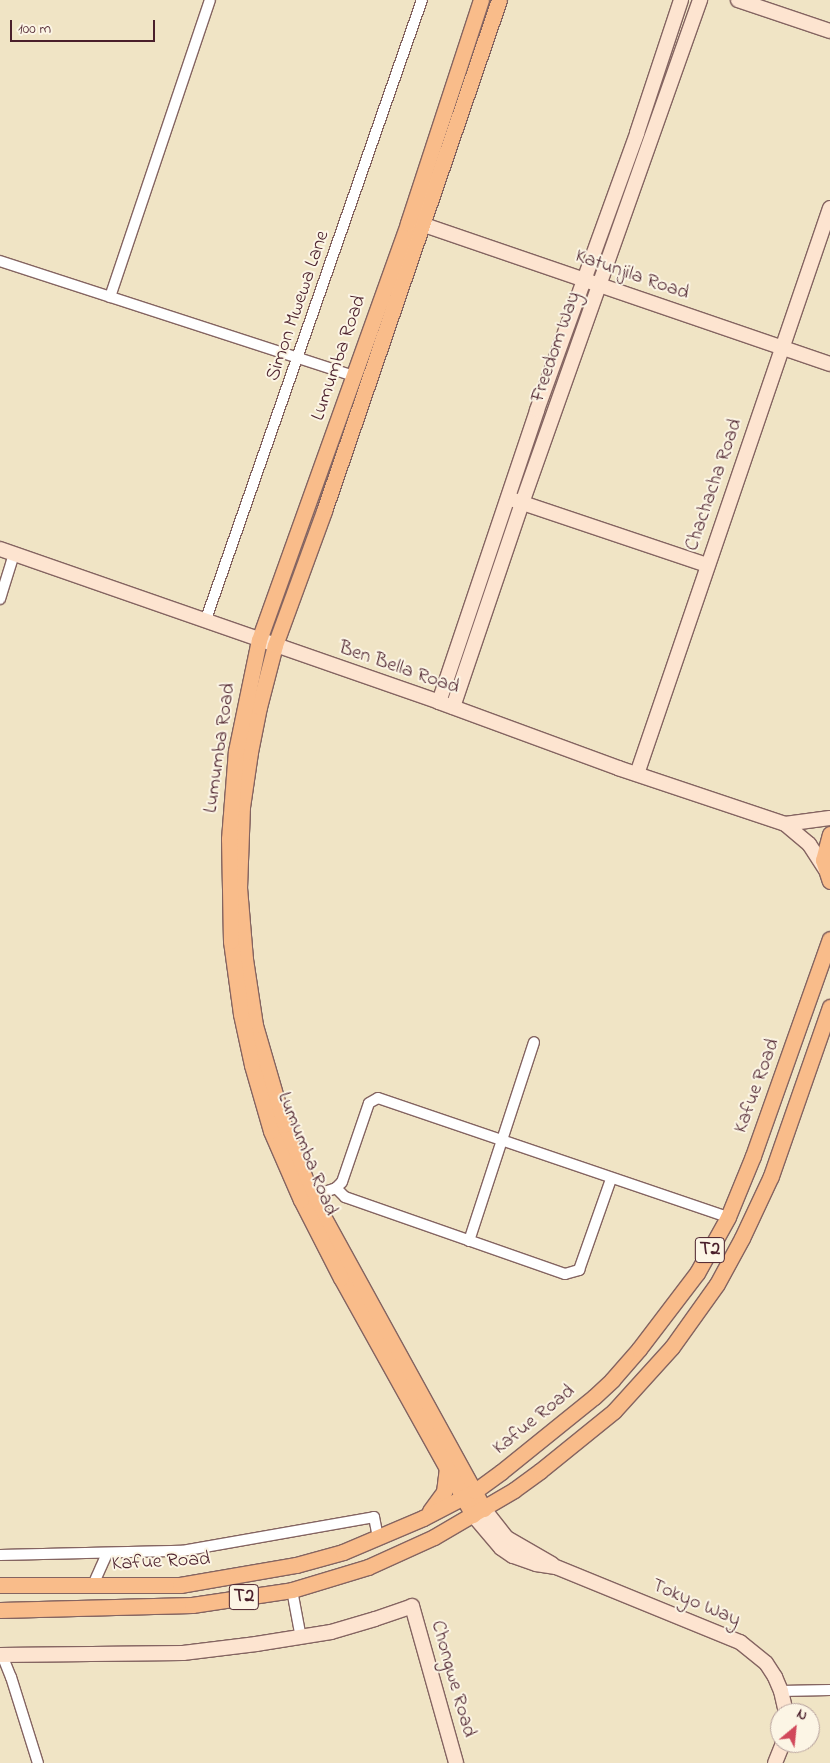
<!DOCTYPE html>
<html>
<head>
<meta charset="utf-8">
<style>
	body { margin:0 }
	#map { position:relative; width:830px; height:1763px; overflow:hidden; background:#f0e4c5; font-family:"Indie Flower",sans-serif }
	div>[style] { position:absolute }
	.roads { filter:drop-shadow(1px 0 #846461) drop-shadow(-1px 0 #846461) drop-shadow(0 1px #846461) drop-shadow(0 -1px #846461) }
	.street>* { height:10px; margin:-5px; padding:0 5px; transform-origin:5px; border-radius:5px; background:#fff }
	.secondary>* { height:14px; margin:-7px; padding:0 7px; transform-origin:7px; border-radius:7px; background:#fde4d0 }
	.primary>* { height:15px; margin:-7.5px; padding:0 7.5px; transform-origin:7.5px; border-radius:7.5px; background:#f9bc8a }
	span { translate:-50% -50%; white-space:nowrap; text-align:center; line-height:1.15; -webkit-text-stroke:4px #fcf5e5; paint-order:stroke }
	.shield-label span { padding:1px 4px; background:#fcf5e5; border:1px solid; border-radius:4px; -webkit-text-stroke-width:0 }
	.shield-label { font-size:19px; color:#4a1f2b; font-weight:700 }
	.street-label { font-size:20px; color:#4a1f2b }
	.north { position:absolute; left:770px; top:1703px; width:50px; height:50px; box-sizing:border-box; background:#fcf5e5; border:1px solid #b59f9b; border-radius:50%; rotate:28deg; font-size:14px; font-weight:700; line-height:20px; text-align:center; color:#4a1f2b }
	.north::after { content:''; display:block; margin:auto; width:18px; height:22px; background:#d1495b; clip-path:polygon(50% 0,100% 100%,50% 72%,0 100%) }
	.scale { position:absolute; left:10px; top:20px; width:145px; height:22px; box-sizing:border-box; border:2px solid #4a1f2b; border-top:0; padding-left:6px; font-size:15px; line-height:18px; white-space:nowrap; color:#4a1f2b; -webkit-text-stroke:4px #fcf5e5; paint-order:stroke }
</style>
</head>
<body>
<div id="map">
	<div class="roads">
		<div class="street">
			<div style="left:0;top:261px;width:371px;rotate:18deg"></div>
			<div style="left:110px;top:297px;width:313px;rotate:-71.4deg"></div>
			<div style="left:0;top:599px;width:47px;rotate:-72.7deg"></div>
			<div style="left:205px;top:622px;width:659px;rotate:-70.77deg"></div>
			<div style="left:336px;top:1188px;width:8px;rotate:-45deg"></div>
			<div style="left:342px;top:1182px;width:83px;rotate:-71.1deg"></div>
			<div style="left:369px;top:1103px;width:10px;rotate:-29deg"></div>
			<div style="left:378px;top:1098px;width:370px;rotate:18.8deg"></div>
			<div style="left:307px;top:1198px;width:31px;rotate:-19deg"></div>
			<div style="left:336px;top:1188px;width:13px;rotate:45deg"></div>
			<div style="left:345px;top:1197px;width:233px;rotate:19.3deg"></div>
			<div style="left:565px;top:1274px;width:15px;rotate:-16deg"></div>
			<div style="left:579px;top:1270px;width:96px;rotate:-70.6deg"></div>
			<div style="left:469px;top:1241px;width:209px;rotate:-71.9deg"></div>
			<div style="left:0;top:1555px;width:182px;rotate:-1.3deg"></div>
			<div style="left:182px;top:1551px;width:195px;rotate:-10deg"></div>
			<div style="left:374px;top:1517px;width:20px;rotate:79deg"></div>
			<div style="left:93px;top:1585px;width:34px;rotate:-66deg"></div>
			<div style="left:292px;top:1590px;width:49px;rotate:79.4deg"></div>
			<div style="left:2px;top:1655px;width:24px;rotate:68deg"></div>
			<div style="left:11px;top:1677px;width:90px;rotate:72.6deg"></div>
			<div style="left:781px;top:1691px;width:49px;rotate:-1.2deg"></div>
		</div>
		<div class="secondary">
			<div style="left:738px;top:0;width:97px;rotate:18.6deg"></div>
			<div style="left:421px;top:224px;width:432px;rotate:18.9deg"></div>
			<div style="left:514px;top:500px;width:204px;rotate:18.6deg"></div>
			<div style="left:0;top:549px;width:465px;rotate:19.2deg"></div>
			<div style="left:439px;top:702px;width:191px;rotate:20.2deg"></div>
			<div style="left:618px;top:768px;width:176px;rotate:18.5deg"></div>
			<div style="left:785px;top:824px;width:31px;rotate:40deg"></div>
			<div style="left:809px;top:844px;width:30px;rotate:57deg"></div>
			<div style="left:439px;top:702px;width:308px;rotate:-71.4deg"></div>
			<div style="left:537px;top:410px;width:294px;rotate:-70.1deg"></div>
			<div style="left:637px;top:133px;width:140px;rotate:-71.7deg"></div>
			<div style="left:453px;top:707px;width:215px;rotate:-71.3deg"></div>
			<div style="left:522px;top:503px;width:534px;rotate:-70.51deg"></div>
			<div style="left:637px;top:774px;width:598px;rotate:-71.17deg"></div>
			<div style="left:785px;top:824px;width:45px;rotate:-7.6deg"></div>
			<div style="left:484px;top:1509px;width:37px;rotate:52deg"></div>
			<div style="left:507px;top:1538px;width:52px;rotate:30deg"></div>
			<div style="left:473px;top:1515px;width:43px;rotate:49.7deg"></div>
			<div style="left:501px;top:1548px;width:14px;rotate:34deg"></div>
			<div style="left:513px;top:1556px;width:24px;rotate:19deg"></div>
			<div style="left:536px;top:1564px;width:20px;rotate:9deg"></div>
			<div style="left:556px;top:1567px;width:199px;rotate:22.2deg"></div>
			<div style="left:740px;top:1642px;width:33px;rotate:39deg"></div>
			<div style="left:766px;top:1663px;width:17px;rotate:57deg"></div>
			<div style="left:775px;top:1677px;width:15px;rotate:67deg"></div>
			<div style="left:781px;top:1691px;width:23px;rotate:77deg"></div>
			<div style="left:0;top:1655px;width:183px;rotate:-0.6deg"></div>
			<div style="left:183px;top:1653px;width:74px;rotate:-7deg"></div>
			<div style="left:256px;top:1644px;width:76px;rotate:-9.1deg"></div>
			<div style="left:331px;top:1632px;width:46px;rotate:-16.5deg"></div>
			<div style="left:375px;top:1619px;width:39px;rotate:-19deg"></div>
			<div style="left:412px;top:1606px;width:163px;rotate:74.3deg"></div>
			<div style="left:775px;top:1763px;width:22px;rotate:-68deg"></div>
		</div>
		<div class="primary">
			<div style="left:830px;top:834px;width:27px;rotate:105deg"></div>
			<div style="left:823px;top:860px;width:22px;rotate:72deg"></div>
			<div style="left:484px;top:1509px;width:357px;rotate:-118.8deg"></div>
			<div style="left:312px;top:1196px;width:76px;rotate:-111.5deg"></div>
			<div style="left:284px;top:1125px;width:104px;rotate:-106.2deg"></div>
			<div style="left:255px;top:1025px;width:67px;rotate:-98.6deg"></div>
			<div style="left:245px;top:959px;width:71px;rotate:-94.8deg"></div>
			<div style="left:239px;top:888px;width:81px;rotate:-87.9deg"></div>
			<div style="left:242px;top:807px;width:56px;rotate:-81.7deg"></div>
			<div style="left:250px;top:752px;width:46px;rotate:-78.7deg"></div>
			<div style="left:259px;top:707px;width:64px;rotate:-75.5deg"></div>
			<div style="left:275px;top:645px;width:143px;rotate:-69.9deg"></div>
			<div style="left:324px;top:511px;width:540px;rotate:-71.1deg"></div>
			<div style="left:430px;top:1511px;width:24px;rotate:-54deg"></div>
			<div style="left:444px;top:1492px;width:24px;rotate:-83deg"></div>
			<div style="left:473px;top:1515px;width:271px;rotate:-119.1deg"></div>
			<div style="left:341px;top:1278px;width:88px;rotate:-117.1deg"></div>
			<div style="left:301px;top:1200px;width:75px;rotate:-113.5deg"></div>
			<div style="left:271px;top:1131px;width:69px;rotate:-106.1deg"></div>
			<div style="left:252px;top:1065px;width:52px;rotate:-102.2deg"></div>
			<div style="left:241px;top:1014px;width:74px;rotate:-97.8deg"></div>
			<div style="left:231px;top:941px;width:102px;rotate:-91.1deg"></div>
			<div style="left:229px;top:839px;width:88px;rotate:-85.5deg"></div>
			<div style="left:236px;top:751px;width:113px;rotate:-78.3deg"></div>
			<div style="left:259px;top:640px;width:443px;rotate:-70.3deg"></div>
			<div style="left:408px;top:223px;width:235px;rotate:-71.9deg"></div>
			<div style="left:0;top:1585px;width:180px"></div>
			<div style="left:180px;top:1585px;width:118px;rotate:-9.8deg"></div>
			<div style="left:296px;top:1565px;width:49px;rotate:-15.5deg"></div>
			<div style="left:343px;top:1552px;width:87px;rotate:-23deg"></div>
			<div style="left:423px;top:1518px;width:59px;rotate:-27.4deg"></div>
			<div style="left:475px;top:1491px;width:32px;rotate:-36deg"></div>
			<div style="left:501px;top:1472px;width:119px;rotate:-38.9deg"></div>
			<div style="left:594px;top:1397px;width:25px;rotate:-43deg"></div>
			<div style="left:612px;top:1380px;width:41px;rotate:-48.9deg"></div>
			<div style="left:639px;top:1349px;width:96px;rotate:-52.7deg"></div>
			<div style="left:697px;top:1273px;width:64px;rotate:-61deg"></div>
			<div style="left:728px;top:1217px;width:66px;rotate:-67.7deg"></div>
			<div style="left:753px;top:1156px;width:230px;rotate:-70.5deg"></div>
			<div style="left:0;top:1610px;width:192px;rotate:-1.5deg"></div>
			<div style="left:192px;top:1605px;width:101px;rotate:-8.5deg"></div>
			<div style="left:292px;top:1590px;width:79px;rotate:-16.8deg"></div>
			<div style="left:368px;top:1567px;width:72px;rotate:-24.4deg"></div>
			<div style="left:434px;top:1537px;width:93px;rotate:-30.4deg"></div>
			<div style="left:514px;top:1490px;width:32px;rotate:-36deg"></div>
			<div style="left:540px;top:1471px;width:95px;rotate:-39deg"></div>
			<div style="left:614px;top:1411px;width:86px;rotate:-47.8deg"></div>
			<div style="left:672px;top:1347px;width:77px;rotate:-54.5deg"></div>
			<div style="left:717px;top:1284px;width:52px;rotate:-61.5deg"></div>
			<div style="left:742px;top:1238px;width:68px;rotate:-64.9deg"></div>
			<div style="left:771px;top:1176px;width:179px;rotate:-70.8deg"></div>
		</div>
	</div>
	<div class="shield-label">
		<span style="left:710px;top:1250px">T2</span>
		<span style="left:244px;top:1597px">T2</span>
	</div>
	<div class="street-label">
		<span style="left:632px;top:275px;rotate:19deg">Katunjila Road</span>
		<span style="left:298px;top:306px;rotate:-71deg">Simon Mwewa Lane</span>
		<span style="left:556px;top:347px;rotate:-71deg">Freedom Way</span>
		<span style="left:339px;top:358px;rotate:-71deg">Lumumba Road</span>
		<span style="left:714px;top:485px;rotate:-71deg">Chachacha Road</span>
		<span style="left:399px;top:668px;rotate:19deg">Ben Bella Road</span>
		<span style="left:220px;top:748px;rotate:-82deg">Lumumba Road</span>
		<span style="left:757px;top:1086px;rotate:-70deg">Kafue Road</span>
		<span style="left:307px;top:1154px;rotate:68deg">Lumumba Road</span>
		<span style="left:534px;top:1420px;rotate:-39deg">Kafue Road</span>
		<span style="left:161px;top:1562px;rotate:-3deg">Kafue Road</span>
		<span style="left:696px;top:1603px;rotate:23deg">Tokyo Way</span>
		<span style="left:453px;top:1679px;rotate:74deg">Chongwe Road</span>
	</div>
	<div class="north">N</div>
	<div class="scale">100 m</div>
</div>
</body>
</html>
